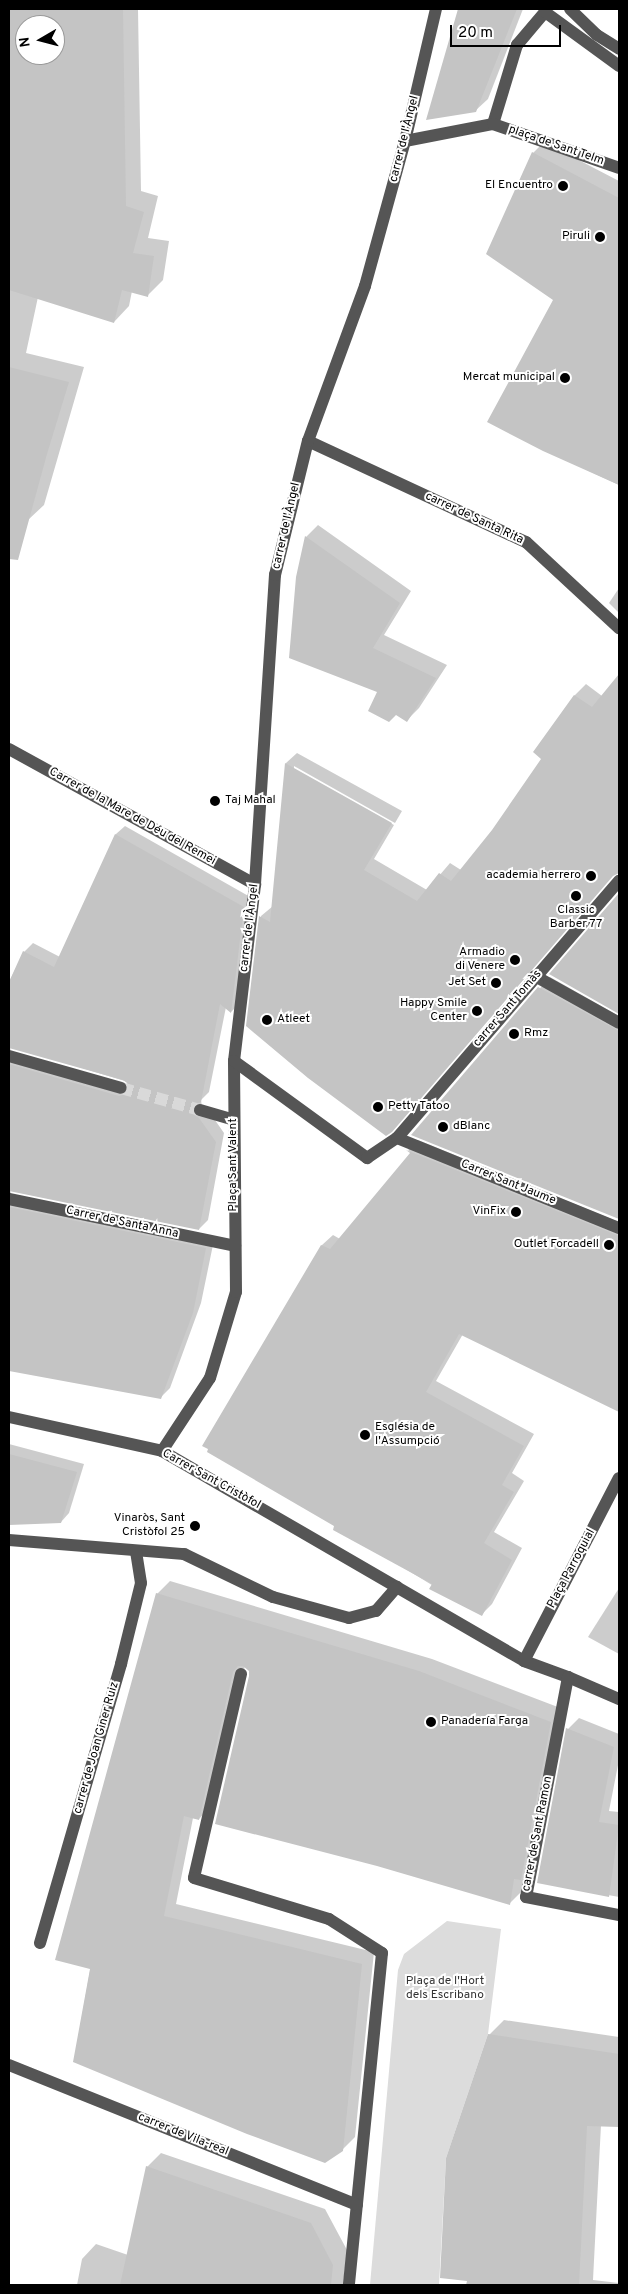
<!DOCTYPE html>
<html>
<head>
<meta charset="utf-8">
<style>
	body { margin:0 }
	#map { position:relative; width:628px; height:2294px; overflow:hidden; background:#fff; font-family:Overpass,sans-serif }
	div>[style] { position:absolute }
	.green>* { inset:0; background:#dcdcdc }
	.shadow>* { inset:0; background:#0003 }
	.building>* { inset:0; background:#c4c4c4 }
	.minor-tunnel>* { height:12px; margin-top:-6px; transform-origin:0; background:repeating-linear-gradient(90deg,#d9d9d9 0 12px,transparent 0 18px) }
	.minor>* { height:12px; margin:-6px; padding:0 6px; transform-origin:6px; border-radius:6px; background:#555 }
	.dots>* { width:14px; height:14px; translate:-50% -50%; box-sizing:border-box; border:2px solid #fff; border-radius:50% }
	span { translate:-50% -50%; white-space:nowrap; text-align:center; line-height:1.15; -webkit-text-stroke:4px #fff; paint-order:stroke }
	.street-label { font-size:12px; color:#000 }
	.poi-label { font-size:12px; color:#000 }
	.right { translate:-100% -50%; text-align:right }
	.left { translate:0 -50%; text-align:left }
	.park-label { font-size:12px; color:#333 }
	.frame { position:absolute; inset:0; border:10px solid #000; pointer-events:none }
	.north { position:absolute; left:15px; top:15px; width:50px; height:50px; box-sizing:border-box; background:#fff; border:1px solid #999; border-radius:50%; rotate:262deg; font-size:14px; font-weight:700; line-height:20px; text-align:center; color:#000 }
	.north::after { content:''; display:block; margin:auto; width:18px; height:22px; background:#000; clip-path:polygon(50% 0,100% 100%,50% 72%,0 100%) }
	.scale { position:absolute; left:450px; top:25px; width:111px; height:22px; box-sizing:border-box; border:2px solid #000; border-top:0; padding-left:6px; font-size:15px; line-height:18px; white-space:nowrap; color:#000; -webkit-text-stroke:4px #fff; paint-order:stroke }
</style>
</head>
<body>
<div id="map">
	<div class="green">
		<div style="clip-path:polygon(447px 1921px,501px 1929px,488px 2034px,446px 2158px,439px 2285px,370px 2285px,398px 1970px,404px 1954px)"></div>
	</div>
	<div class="shadow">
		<div style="clip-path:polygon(evenodd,9px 9px,138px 9px,141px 191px,158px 196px,148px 238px,169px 241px,163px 280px,148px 295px,132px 291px,129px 306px,114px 322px,38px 297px,26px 353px,84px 367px,44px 505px,28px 520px,9px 514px,9px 9px,25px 25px,55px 25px,55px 55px,25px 55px,25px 25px)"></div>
		<div style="clip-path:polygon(459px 9px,523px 9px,488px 99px,475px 111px,428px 119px)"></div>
		<div style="clip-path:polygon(544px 142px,619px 181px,619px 485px,544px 450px,555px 300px,533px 153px)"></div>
		<div style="clip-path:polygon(318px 525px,411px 591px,384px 635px,447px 665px,419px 708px,407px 720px,379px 692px,298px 577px,306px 537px)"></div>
		<div style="clip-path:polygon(619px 588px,619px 613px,609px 603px)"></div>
		<div style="clip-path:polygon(619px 676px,619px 872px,248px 1025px,261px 916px,273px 906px,286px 763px,297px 753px,402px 811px,395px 823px,294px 766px,294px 769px,394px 825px,374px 859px,427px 890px,450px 863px,461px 870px,493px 831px,543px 759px,534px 752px,575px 695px,586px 684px,602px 696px)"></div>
		<div style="clip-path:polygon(evenodd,125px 826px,252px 898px,240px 1003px,231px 1012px,226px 1007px,209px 1092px,201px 1100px,202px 1107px,208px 1110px,224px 1133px,208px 1220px,199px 1229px,10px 1190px,12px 1196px,214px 1240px,201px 1303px,170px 1388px,161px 1397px,9px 1369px,9px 982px,24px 952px,33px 943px,60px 957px,116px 834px,125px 826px,10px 1046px,128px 1082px,130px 1088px,16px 1055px,11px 1053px,10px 1046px)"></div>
		<div style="clip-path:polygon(619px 895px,619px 1012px,551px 974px)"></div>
		<div style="clip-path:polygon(550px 977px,619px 1016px,619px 1218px,413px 1134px)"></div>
		<div style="clip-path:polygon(418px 1140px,619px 1222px,619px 1411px,463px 1334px,436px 1381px,534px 1434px,512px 1473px,524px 1481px,494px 1532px,522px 1548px,492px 1604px,481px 1615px,204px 1446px,322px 1245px,333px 1235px,340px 1239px,411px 1153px,408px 1150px)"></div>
		<div style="clip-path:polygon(9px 1444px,84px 1464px,69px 1513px,61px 1522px,9px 1524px)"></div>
		<div style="clip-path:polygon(170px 1581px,432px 1659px,563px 1709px,522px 1891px,509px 1904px,250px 1676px,250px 1671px,245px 1666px,211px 1806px,199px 1819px,193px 1818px,176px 1904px,374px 1952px,355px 2137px,342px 2150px,74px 2061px,157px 1594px)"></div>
		<div style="clip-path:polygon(619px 1588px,619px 1654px,588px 1637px)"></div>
		<div style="clip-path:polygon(579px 1718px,619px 1734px,619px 1760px,609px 1811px,619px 1812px,619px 1897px,538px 1882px,568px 1729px)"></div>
		<div style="clip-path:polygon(504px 2020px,619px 2037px,619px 2126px,601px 2125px,593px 2280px,619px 2283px,619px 2285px,467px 2285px,489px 2035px)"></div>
		<div style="clip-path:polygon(161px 2153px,325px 2209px,347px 2250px,343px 2285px,77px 2285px,82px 2259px,96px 2244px,128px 2255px,147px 2167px)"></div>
	</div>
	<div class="building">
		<div style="clip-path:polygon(evenodd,9px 9px,123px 9px,126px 206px,144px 212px,133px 253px,154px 256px,148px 297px,122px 290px,114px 323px,9px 290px,9px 9px,25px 25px,55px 25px,55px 55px,25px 55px,25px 25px)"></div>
		<div style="clip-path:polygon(458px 9px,517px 9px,476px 112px,426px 120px)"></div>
		<div style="clip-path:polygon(532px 152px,619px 198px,619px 485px,543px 451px,487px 422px,553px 300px,486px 254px)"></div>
		<div style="clip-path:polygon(9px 367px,69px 382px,47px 454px,18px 560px,9px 559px)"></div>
		<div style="clip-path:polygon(305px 536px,400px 603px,373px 648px,436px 678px,407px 722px,396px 715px,389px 722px,368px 711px,377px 692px,289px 658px,296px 577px)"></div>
		<div style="clip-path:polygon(619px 674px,619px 873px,613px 876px,392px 1132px,386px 1136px,308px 1078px,246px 1026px,259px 916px,270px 922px,285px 763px,392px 823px,364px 870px,417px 901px,439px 873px,451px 881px,492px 830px,541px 759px,533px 752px,574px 695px,592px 707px)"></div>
		<div style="clip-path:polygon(115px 834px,244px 907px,231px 1013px,220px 1004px,201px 1102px,195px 1104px,192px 1108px,194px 1115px,199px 1118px,216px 1142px,199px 1230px,9px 1191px,9px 1064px,119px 1096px,126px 1094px,129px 1090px,127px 1083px,123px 1080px,9px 1048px,9px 982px,23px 951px,54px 967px)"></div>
		<div style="clip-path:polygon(619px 893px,619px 1014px,549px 974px)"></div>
		<div style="clip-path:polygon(538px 987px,619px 1031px,619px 1219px,411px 1135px)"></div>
		<div style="clip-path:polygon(406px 1150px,619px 1236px,619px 1412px,459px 1334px,426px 1392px,524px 1446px,502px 1485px,514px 1492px,484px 1543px,512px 1560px,482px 1616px,429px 1589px,432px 1584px,333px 1530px,334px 1526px,207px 1452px,208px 1449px,202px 1446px,321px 1245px,330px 1249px,410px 1153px)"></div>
		<div style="clip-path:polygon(9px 1207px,206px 1248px,193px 1313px,161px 1399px,9px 1371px)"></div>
		<div style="clip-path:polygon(9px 1454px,77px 1472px,61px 1523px,9px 1525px)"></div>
		<div style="clip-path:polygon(156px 1593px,419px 1671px,551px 1722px,521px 1880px,514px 1879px,510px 1905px,377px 1866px,215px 1824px,249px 1676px,249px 1671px,243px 1666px,238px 1666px,233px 1672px,199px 1820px,184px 1816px,164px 1916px,362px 1964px,343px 2151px,325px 2163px,247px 2134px,73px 2062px,90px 1969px,55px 1960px)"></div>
		<div style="clip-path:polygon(566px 1728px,614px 1747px,599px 1822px,619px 1825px,609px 1897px,537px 1883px)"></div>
		<div style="clip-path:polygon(488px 2034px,619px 2054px,619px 2127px,587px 2126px,579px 2285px,466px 2285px,467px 2281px,440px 2278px,446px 2158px)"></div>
		<div style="clip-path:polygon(146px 2166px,311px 2223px,333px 2265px,331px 2285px,120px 2285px)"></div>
	</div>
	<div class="minor-tunnel">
		<div style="left:121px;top:1088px;width:82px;rotate:15.6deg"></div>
	</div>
	<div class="minor">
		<div style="left:570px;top:9px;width:37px;rotate:44deg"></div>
		<div style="left:597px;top:35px;width:26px;rotate:32deg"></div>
		<div style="left:493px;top:124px;width:83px;rotate:-73.1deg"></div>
		<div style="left:517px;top:45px;width:43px;rotate:-49.7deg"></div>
		<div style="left:545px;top:12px;width:92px;rotate:36.1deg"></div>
		<div style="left:405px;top:141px;width:90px;rotate:-10.9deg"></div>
		<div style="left:493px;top:124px;width:133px;rotate:19.2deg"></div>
		<div style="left:308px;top:441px;width:240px;rotate:24.9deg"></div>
		<div style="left:526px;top:542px;width:127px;rotate:42.8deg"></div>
		<div style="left:9px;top:749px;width:281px;rotate:28.8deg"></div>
		<div style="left:535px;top:976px;width:96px;rotate:29.2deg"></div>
		<div style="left:9px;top:1056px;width:116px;rotate:15.9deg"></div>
		<div style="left:234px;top:1061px;width:178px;rotate:-83.2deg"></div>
		<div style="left:255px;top:884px;width:310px;rotate:-86.3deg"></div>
		<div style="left:275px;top:575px;width:138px;rotate:-76.2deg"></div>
		<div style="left:308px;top:441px;width:165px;rotate:-69.8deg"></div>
		<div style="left:365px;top:286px;width:150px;rotate:-74.6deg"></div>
		<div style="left:405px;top:141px;width:136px;rotate:-76.8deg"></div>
		<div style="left:200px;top:1110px;width:35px;rotate:16deg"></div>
		<div style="left:397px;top:1138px;width:240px;rotate:22.1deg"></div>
		<div style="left:9px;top:1199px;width:231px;rotate:11.7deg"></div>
		<div style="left:9px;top:1417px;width:157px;rotate:12.5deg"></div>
		<div style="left:162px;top:1451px;width:419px;rotate:30.1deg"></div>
		<div style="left:524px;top:1661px;width:47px;rotate:20deg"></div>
		<div style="left:568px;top:1677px;width:56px;rotate:23.3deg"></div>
		<div style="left:162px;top:1451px;width:87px;rotate:-56.7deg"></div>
		<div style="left:210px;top:1378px;width:90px;rotate:-73.2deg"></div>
		<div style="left:236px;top:1292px;width:231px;rotate:-90.5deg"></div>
		<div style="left:234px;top:1061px;width:165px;rotate:36.1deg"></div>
		<div style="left:367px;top:1158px;width:36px;rotate:-34deg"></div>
		<div style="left:397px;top:1138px;width:340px;rotate:-49.2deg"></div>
		<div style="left:9px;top:1540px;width:176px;rotate:4.6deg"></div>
		<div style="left:184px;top:1554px;width:99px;rotate:25.8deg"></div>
		<div style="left:273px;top:1597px;width:79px;rotate:15.4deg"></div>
		<div style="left:349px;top:1618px;width:28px;rotate:-15deg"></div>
		<div style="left:376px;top:1611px;width:32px;rotate:-49deg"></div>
		<div style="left:524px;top:1661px;width:206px;rotate:-62.6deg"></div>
		<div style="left:241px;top:1674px;width:209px;rotate:103deg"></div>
		<div style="left:194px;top:1878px;width:141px;rotate:16.9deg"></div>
		<div style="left:329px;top:1919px;width:63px;rotate:32.7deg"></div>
		<div style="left:382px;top:1953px;width:334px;rotate:95.7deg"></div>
		<div style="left:568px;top:1677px;width:224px;rotate:100.8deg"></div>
		<div style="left:526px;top:1897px;width:95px;rotate:11deg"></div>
		<div style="left:40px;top:1943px;width:291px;rotate:-73.8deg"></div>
		<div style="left:121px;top:1664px;width:83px;rotate:-76.1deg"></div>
		<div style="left:141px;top:1583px;width:32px;rotate:-99deg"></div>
		<div style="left:9px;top:2065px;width:375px;rotate:21.9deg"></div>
	</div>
	<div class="dots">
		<div style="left:563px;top:186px;background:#000"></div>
		<div style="left:600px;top:237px;background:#000"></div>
		<div style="left:565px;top:378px;background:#000"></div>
		<div style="left:215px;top:801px;background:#000"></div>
		<div style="left:591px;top:876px;background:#000"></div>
		<div style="left:576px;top:896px;background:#000"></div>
		<div style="left:515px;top:960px;background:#000"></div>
		<div style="left:496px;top:983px;background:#000"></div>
		<div style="left:477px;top:1011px;background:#000"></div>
		<div style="left:267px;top:1020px;background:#000"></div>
		<div style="left:514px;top:1034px;background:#000"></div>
		<div style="left:378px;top:1107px;background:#000"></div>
		<div style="left:443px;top:1127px;background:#000"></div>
		<div style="left:516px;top:1212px;background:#000"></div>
		<div style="left:609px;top:1245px;background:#000"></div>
		<div style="left:365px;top:1435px;background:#000"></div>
		<div style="left:195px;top:1526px;background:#000"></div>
		<div style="left:431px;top:1722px;background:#000"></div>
	</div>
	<div class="street-label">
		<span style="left:405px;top:139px;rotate:-76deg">carrer de l'Àngel</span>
		<span style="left:556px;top:146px;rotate:19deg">plaça de Sant Telm</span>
		<span style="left:474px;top:519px;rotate:25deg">carrer de Santa Rita</span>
		<span style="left:287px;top:526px;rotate:-77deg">carrer de l'Àngel</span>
		<span style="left:132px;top:817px;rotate:29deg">Carrer de la Mare de Déu del Remei</span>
		<span style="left:250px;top:928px;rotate:-83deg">carrer de l'Àngel</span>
		<span style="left:508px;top:1009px;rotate:-49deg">carrer Sant Tomàs</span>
		<span style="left:234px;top:1165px;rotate:-90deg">Plaça Sant Valent</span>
		<span style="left:508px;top:1183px;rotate:22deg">Carrer Sant Jaume</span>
		<span style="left:122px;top:1223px;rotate:12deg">Carrer de Santa Anna</span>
		<span style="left:211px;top:1480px;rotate:29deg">Carrer Sant Cristòfol</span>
		<span style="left:572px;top:1569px;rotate:-62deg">Plaça Parroquial</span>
		<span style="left:97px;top:1748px;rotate:-74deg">carrer de Joan Giner Ruiz</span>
		<span style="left:538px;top:1834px;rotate:-79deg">carrer de Sant Ramon</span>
		<span style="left:183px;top:2135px;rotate:22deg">carrer de Vila-real</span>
	</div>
	<div class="poi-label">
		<span class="right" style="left:553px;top:186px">El Encuentro</span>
		<span class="right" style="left:590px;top:237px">Piruli</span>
		<span class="right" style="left:555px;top:378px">Mercat municipal</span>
		<span class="left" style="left:225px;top:801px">Taj Mahal</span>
		<span class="right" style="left:581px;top:876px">academia herrero</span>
		<span style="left:576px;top:918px">Classic<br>Barber 77</span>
		<span class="right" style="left:505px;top:960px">Armadio<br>di Venere</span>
		<span class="right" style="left:486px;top:983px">Jet Set</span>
		<span class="right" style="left:467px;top:1011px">Happy Smile<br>Center</span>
		<span class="left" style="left:277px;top:1020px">Atleet</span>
		<span class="left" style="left:524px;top:1034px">Rmz</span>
		<span class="left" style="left:388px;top:1107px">Petty Tatoo</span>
		<span class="left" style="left:453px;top:1127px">dBlanc</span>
		<span class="right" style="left:506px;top:1212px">VinFix</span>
		<span class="right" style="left:599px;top:1245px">Outlet Forcadell</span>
		<span class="left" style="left:375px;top:1435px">Església de<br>l'Assumpció</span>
		<span class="right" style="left:185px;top:1526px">Vinaròs, Sant<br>Cristòfol 25</span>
		<span class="left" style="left:441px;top:1722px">Panadería Farga</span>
	</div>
	<div class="park-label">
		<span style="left:445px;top:1989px">Plaça de l'Hort<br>dels Escribano</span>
	</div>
	<div class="frame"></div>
	<div class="north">N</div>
	<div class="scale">20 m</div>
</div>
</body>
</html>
